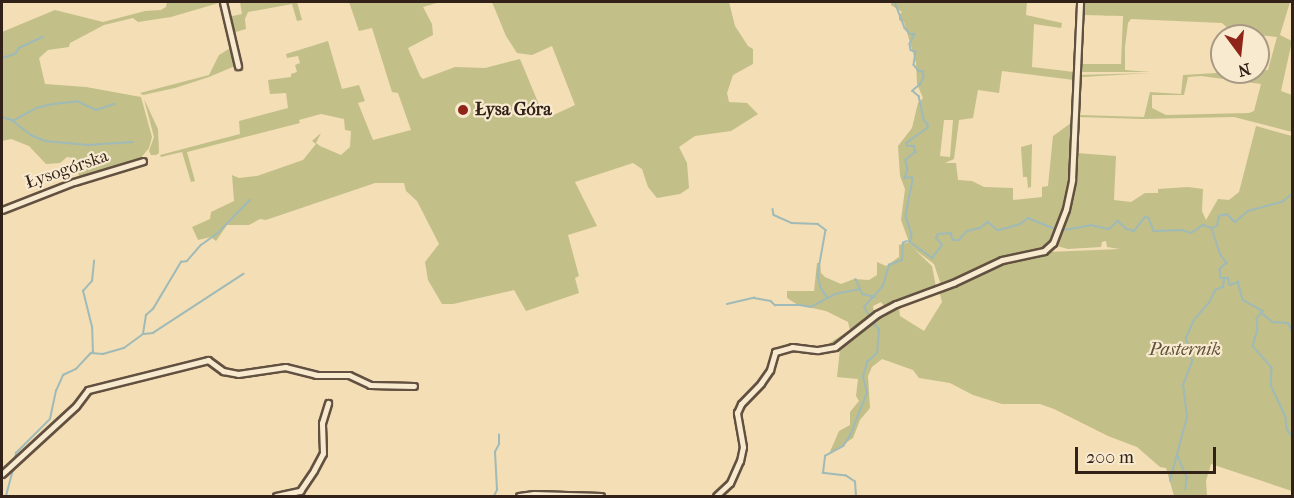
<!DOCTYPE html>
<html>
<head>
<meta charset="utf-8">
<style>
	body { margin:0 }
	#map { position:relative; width:1294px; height:498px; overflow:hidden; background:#f4deb5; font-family:"IM FELL French Canon",serif }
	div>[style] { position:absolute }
	.green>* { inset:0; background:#c2bf89 }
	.stream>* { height:1.5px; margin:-0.75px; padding:0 0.75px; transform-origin:0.75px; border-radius:0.75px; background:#9fbab7 }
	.roads { filter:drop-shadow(2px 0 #625040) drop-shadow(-2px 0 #625040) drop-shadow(0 2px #625040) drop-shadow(0 -2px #625040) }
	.minor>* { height:5px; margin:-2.5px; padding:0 2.5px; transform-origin:2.5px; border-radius:2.5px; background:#f8eacf }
	.dots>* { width:16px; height:16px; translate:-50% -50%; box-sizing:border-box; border:3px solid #f8eacf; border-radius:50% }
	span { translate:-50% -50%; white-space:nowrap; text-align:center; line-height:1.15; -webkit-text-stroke:4.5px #f8eacf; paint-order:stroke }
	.poi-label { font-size:18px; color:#322119; font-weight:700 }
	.left { translate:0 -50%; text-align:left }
	.street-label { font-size:18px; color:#322119 }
	.park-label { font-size:18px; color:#5d503b; font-style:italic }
	.frame { position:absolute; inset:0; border:3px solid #322119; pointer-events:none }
	.north { position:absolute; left:1210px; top:24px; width:60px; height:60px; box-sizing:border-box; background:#f8eacf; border:2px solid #a99a86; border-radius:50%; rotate:165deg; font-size:16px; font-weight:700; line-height:24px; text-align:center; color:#322119 }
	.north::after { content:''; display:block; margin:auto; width:21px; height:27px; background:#8f2418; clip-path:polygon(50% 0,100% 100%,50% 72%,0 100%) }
	.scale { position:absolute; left:1075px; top:447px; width:141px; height:27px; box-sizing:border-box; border:3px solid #322119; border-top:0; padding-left:8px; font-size:18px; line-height:21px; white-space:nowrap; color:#322119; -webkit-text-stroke:4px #f8eacf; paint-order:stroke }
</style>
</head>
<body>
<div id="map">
	<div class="green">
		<div style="clip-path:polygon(167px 2px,222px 2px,171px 17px,138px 22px,133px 18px,104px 25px,70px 43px,69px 47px,48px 50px,39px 58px,45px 84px,86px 87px,141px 97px,152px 137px,149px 148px,140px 159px,80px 180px,74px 158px,67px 157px,60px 163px,46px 164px,29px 146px,11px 139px,2px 141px,2px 32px,55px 10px,103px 22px,145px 11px,161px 10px,166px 7px)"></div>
		<div style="clip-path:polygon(240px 2px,297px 2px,302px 20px,297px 21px,292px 4px,248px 12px,245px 19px,246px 29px,232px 33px,228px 17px,242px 14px)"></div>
		<div style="clip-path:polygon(349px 2px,440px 2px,423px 7px,432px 24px,433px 35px,408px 48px,420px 76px,423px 79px,455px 67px,485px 68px,520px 59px,545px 119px,575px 105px,552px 46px,532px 55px,517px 53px,506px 36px,492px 2px,729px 2px,735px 26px,748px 46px,753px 49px,753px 64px,733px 75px,727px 93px,729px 102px,747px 103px,758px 114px,731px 131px,695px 136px,679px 147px,687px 163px,689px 188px,680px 194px,657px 198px,648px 187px,642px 169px,633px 163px,575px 182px,597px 226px,568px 235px,579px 276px,575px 278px,579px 293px,526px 311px,514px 290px,453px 304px,442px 304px,428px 280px,425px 262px,439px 244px,417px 201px,406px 191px,404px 183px,375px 183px,266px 220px,260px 219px,249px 225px,227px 225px,216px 241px,211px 237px,198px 240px,192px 227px,210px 219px,211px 212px,234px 201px,232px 175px,239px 178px,257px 176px,303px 160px,316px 144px,312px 141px,321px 133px,316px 143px,320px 146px,341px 155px,350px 147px,351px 131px,345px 130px,344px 119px,321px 114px,299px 120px,300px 123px,187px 152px,195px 181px,191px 182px,182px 152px,161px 157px,160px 155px,240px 134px,239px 121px,288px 108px,286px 93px,270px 94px,268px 80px,291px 77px,291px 74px,297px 72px,295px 65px,300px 63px,298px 56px,287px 58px,286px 54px,328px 41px,342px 89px,359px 85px,365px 101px,358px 103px,373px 140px,411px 130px,398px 93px,392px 92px,372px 28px,359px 31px)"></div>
		<div style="clip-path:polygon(evenodd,891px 2px,1027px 2px,1026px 15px,1062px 23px,1061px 28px,1034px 24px,1032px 67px,1074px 72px,1074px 80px,1002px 71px,999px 93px,978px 90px,973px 118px,959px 120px,954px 159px,945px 163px,956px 163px,958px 180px,972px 181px,984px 187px,1013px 188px,1013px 200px,1042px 197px,1042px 187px,1048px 186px,1053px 136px,1071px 123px,1070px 181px,1060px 223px,1049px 245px,941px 285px,934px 264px,914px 249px,932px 266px,936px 287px,884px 306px,881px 302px,873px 306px,874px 314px,840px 343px,828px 347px,828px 344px,850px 330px,848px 322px,826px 311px,798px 305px,787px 298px,787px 291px,814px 291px,817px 263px,820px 263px,821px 273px,825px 277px,841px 284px,854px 279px,869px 280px,877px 275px,877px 262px,886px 266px,889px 264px,899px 257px,899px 245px,909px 242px,901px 220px,905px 189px,900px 176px,898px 146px,912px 128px,918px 103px,923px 98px,917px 84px,916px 63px,904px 22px,899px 20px,899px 15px,902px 12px,891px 5px,891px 2px,944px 120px,953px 120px,950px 157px,940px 156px,944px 120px)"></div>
		<div style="clip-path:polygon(evenodd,1082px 2px,1290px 2px,1280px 35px,1292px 41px,1281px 91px,1292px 95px,1292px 132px,1234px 117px,1143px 119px,1077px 117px,1078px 75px,1151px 73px,1082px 77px,1079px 115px,1144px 117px,1150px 92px,1181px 94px,1183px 75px,1268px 70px,1277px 37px,1232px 32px,1222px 23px,1131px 19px,1128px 23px,1125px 47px,1125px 70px,1151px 72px,1078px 72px,1082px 64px,1121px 64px,1123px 16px,1084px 15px,1082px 2px,1201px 76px,1261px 84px,1254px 111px,1249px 113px,1166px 115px,1152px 108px,1152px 95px,1184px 95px,1188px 77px,1201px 76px)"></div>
		<div style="clip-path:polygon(232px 47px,235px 66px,209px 77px,175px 88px,143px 95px,140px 93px,209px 75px,219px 55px)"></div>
		<div style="clip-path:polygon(144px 99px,158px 129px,159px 153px,156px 155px,151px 155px,149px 151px,154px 137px)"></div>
		<div style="clip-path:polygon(1256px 126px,1292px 136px,1292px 491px,1211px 464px,1206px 481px,1207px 496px,1174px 496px,1166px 468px,1160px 467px,1137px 447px,1108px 436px,1054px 409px,1040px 404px,1002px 404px,973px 395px,950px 383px,919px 378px,913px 370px,882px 359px,872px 367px,868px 376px,870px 408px,860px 420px,853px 438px,829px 454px,839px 431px,850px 425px,850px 412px,859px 401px,856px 396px,858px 379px,837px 377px,840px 349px,883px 312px,932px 293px,931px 296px,899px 308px,900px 316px,924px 331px,942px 302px,939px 290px,1003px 262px,1047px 252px,1120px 249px,1107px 247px,1106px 241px,1102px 242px,1101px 247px,1068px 249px,1057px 246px,1072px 199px,1076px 153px,1116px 156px,1114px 200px,1131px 202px,1145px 193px,1158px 193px,1158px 189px,1188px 187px,1203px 189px,1202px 211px,1206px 220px,1218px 199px,1229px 200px,1239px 192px)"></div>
		<div style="clip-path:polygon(1032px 144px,1031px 187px,1028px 188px,1027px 177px,1023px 177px,1021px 147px)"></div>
	</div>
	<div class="stream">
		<div style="left:895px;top:2px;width:28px;rotate:69deg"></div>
		<div style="left:905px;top:28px;width:8px;rotate:50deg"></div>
		<div style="left:910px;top:34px;width:5px"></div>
		<div style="left:915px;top:34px;width:11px;rotate:117deg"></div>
		<div style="left:910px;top:44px;width:6px;rotate:81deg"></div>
		<div style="left:911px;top:50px;width:5px;rotate:22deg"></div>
		<div style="left:916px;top:52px;width:13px;rotate:99deg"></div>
		<div style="left:914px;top:65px;width:8px;rotate:50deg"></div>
		<div style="left:919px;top:71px;width:4px"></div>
		<div style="left:923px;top:71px;width:6px;rotate:81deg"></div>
		<div style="left:924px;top:77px;width:8px;rotate:113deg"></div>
		<div style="left:921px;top:84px;width:11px;rotate:139deg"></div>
		<div style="left:913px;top:91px;width:8px;rotate:40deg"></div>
		<div style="left:919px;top:96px;width:25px;rotate:78deg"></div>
		<div style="left:924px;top:120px;width:6px;rotate:45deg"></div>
		<div style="left:928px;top:124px;width:4px;rotate:90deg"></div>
		<div style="left:928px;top:128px;width:26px;rotate:144deg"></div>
		<div style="left:907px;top:143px;width:3px;rotate:72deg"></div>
		<div style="left:908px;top:146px;width:6px"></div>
		<div style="left:914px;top:146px;width:6px;rotate:72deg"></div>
		<div style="left:916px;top:152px;width:13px;rotate:141deg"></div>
		<div style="left:906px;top:160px;width:10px;rotate:79deg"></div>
		<div style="left:908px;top:170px;width:9px;rotate:111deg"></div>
		<div style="left:905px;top:178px;width:7px;rotate:-8deg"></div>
		<div style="left:912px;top:177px;width:3px;rotate:72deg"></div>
		<div style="left:913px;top:180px;width:37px;rotate:101deg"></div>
		<div style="left:906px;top:216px;width:19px;rotate:72deg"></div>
		<div style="left:912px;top:234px;width:6px;rotate:99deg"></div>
		<div style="left:2px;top:58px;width:14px;rotate:-17deg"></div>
		<div style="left:15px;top:54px;width:7px;rotate:-56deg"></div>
		<div style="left:19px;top:48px;width:26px;rotate:-25deg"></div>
		<div style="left:2px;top:117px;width:10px;rotate:17deg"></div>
		<div style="left:12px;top:120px;width:24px;rotate:38deg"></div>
		<div style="left:31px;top:135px;width:15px;rotate:23deg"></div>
		<div style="left:45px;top:141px;width:43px;rotate:5.3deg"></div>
		<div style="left:88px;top:145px;width:45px;rotate:-3.8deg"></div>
		<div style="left:13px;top:121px;width:26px;rotate:-29deg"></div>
		<div style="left:36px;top:108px;width:18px;rotate:-13deg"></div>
		<div style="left:54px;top:104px;width:23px;rotate:-7deg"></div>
		<div style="left:77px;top:101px;width:21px;rotate:25deg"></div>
		<div style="left:96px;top:110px;width:20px;rotate:-18deg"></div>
		<div style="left:773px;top:209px;width:6px;rotate:81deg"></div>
		<div style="left:774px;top:215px;width:20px;rotate:24deg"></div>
		<div style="left:792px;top:223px;width:26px;rotate:2deg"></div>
		<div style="left:818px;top:224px;width:10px;rotate:37deg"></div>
		<div style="left:826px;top:230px;width:46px;rotate:100.1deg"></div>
		<div style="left:818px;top:275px;width:13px;rotate:77deg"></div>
		<div style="left:821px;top:288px;width:11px;rotate:56deg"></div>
		<div style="left:1212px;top:228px;width:28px;rotate:72deg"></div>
		<div style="left:1221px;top:255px;width:10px;rotate:53deg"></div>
		<div style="left:1227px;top:263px;width:9px;rotate:139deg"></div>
		<div style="left:1220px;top:269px;width:9px;rotate:84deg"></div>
		<div style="left:1221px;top:278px;width:7px"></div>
		<div style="left:1228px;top:278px;width:7px;rotate:74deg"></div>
		<div style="left:1230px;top:285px;width:9px;rotate:-21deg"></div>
		<div style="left:1238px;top:282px;width:19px;rotate:74deg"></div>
		<div style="left:1243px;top:300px;width:23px;rotate:29deg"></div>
		<div style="left:1263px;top:311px;width:10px;rotate:127deg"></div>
		<div style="left:1257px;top:319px;width:10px;rotate:84deg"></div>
		<div style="left:1258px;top:329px;width:18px;rotate:106deg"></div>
		<div style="left:1253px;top:346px;width:29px;rotate:49deg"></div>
		<div style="left:1272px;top:368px;width:17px;rotate:93deg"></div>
		<div style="left:1271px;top:385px;width:35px;rotate:65deg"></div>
		<div style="left:1286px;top:417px;width:12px;rotate:85deg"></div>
		<div style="left:1287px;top:429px;width:9px;rotate:54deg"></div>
		<div style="left:1064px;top:230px;width:27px;rotate:-10deg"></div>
		<div style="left:1091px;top:225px;width:18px;rotate:13deg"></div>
		<div style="left:1109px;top:229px;width:12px;rotate:-42deg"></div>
		<div style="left:1118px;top:221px;width:12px;rotate:42deg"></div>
		<div style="left:1127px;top:229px;width:7px;rotate:16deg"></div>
		<div style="left:1134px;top:231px;width:18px;rotate:-52deg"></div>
		<div style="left:1145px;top:217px;width:4px;rotate:14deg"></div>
		<div style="left:1149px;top:218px;width:14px;rotate:69deg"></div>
		<div style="left:1154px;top:231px;width:28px;rotate:-2deg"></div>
		<div style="left:1182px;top:230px;width:9px;rotate:18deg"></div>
		<div style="left:1191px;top:233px;width:14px;rotate:-34deg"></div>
		<div style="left:1203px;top:225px;width:9px;rotate:18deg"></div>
		<div style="left:1212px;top:228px;width:5px;rotate:-22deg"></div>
		<div style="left:1217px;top:226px;width:10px;rotate:-79deg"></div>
		<div style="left:1219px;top:216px;width:8px;rotate:-14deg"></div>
		<div style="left:1227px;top:214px;width:11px;rotate:45deg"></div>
		<div style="left:1235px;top:222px;width:17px;rotate:-40deg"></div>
		<div style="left:1248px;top:211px;width:35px;rotate:-15deg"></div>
		<div style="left:1282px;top:202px;width:13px;rotate:-39deg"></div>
		<div style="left:909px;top:241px;width:29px;rotate:36deg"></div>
		<div style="left:932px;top:258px;width:16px;rotate:-52deg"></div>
		<div style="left:942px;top:245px;width:9px;rotate:-131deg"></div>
		<div style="left:936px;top:238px;width:4px;rotate:-63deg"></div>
		<div style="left:938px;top:234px;width:13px;rotate:-4deg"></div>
		<div style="left:951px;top:233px;width:7px;rotate:74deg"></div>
		<div style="left:953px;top:240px;width:6px"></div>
		<div style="left:959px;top:240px;width:12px;rotate:-48deg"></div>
		<div style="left:967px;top:231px;width:13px;rotate:-13deg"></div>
		<div style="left:980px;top:228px;width:10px;rotate:-37deg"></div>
		<div style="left:988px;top:222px;width:13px;rotate:39deg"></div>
		<div style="left:998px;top:230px;width:5px;rotate:-11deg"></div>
		<div style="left:1003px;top:229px;width:18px;rotate:-16deg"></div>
		<div style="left:1020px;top:224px;width:10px;rotate:-37deg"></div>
		<div style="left:1028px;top:218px;width:31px;rotate:22deg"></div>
		<div style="left:856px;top:279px;width:10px;rotate:66deg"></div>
		<div style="left:727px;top:304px;width:28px;rotate:-13deg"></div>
		<div style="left:754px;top:298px;width:17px;rotate:10deg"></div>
		<div style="left:771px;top:301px;width:6px;rotate:45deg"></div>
		<div style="left:775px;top:305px;width:25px"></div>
		<div style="left:800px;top:305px;width:11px;rotate:10deg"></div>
		<div style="left:811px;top:307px;width:27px;rotate:-28deg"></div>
		<div style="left:835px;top:294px;width:25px;rotate:-11deg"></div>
		<div style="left:860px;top:289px;width:6px;rotate:59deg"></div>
		<div style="left:863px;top:294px;width:12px;rotate:14deg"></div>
		<div style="left:1263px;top:314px;width:13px;rotate:39deg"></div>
		<div style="left:1273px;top:322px;width:15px;rotate:4deg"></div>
		<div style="left:1288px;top:323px;width:8px;rotate:60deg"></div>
		<div style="left:869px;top:316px;width:10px;rotate:-119deg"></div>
		<div style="left:864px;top:307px;width:28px;rotate:-48deg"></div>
		<div style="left:883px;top:286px;width:22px;rotate:-74deg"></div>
		<div style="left:889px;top:265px;width:14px;rotate:-21deg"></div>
		<div style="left:902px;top:260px;width:17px;rotate:-87deg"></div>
		<div style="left:903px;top:243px;width:4px;rotate:-27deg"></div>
		<div style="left:144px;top:334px;width:9px;rotate:-6deg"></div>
		<div style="left:153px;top:333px;width:108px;rotate:-33.2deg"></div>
		<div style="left:93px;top:353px;width:26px;rotate:-92deg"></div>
		<div style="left:92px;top:327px;width:37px;rotate:-104deg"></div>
		<div style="left:83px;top:291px;width:13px;rotate:-48deg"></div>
		<div style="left:92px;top:281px;width:20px;rotate:-84deg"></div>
		<div style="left:1178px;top:456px;width:23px;rotate:67deg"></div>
		<div style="left:1187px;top:477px;width:12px;rotate:95deg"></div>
		<div style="left:15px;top:459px;width:6px;rotate:-81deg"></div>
		<div style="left:16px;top:453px;width:48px;rotate:-45deg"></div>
		<div style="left:50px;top:419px;width:29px;rotate:-78deg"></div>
		<div style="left:56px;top:391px;width:17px;rotate:-66deg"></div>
		<div style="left:63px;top:375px;width:14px;rotate:-25deg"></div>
		<div style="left:76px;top:369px;width:22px;rotate:-47deg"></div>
		<div style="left:91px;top:353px;width:12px;rotate:5deg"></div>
		<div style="left:103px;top:354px;width:22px;rotate:-16deg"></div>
		<div style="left:124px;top:348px;width:24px;rotate:-36deg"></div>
		<div style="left:143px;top:334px;width:19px;rotate:-81deg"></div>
		<div style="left:146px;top:315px;width:9px;rotate:-41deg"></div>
		<div style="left:153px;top:309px;width:55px;rotate:-59.2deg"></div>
		<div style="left:181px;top:262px;width:6px;rotate:-9deg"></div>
		<div style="left:187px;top:261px;width:21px;rotate:-49deg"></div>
		<div style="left:201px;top:245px;width:19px;rotate:-35deg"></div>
		<div style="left:217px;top:234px;width:47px;rotate:-45.9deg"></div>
		<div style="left:1170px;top:481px;width:66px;rotate:-75.1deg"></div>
		<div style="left:1187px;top:417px;width:32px;rotate:-97deg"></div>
		<div style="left:1183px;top:385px;width:26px;rotate:-69deg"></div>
		<div style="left:1192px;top:361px;width:24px;rotate:-105deg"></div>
		<div style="left:1186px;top:338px;width:20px;rotate:-66deg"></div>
		<div style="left:1194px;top:320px;width:23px;rotate:-49deg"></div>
		<div style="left:1209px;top:303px;width:14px;rotate:-65deg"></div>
		<div style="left:1215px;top:290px;width:9px;rotate:-21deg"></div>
		<div style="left:1223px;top:287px;width:8px;rotate:-83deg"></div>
		<div style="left:6px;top:496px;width:30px;rotate:-75deg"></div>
		<div style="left:494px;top:496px;width:7px;rotate:-63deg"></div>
		<div style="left:497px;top:490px;width:38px;rotate:-93deg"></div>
		<div style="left:495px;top:452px;width:9px;rotate:-63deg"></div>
		<div style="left:499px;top:444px;width:9px;rotate:-90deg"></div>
		<div style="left:856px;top:496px;width:14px;rotate:-94deg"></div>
		<div style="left:855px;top:482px;width:11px;rotate:-146deg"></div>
		<div style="left:846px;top:476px;width:23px;rotate:-173deg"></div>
		<div style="left:823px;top:473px;width:17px;rotate:-83deg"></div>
		<div style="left:825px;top:456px;width:21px;rotate:-29deg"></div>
		<div style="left:843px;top:446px;width:12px;rotate:-55deg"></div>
		<div style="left:850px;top:436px;width:46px;rotate:-68.4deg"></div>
		<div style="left:867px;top:393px;width:16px;rotate:-104deg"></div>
		<div style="left:863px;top:377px;width:16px;rotate:-75deg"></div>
		<div style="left:867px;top:362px;width:13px;rotate:-42deg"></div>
		<div style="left:877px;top:353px;width:23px;rotate:-85deg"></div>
		<div style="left:879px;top:330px;width:11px;rotate:-128deg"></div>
	</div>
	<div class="roads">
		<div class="minor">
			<div style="left:223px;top:2px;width:66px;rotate:76.8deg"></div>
			<div style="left:2px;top:210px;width:77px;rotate:-21.3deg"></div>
			<div style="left:74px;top:182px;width:72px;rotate:-16.9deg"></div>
			<div style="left:2px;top:474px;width:100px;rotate:-42.6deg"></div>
			<div style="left:76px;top:406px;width:20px;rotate:-53deg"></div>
			<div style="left:88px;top:390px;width:124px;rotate:-14deg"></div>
			<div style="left:208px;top:360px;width:19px;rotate:36deg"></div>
			<div style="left:223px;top:371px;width:15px;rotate:11deg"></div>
			<div style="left:238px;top:374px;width:48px;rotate:-8.5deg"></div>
			<div style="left:285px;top:367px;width:32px;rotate:14deg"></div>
			<div style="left:316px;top:375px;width:33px"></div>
			<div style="left:349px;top:375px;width:23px;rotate:25deg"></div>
			<div style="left:370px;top:385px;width:44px;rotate:1.3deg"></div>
			<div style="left:276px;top:496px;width:25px;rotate:-12deg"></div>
			<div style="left:300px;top:491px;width:25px;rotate:-56deg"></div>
			<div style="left:314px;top:470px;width:19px;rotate:-62deg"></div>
			<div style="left:323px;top:453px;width:30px;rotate:-92deg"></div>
			<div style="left:322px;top:423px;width:21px;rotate:-73deg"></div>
			<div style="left:519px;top:496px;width:15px;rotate:-8deg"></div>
			<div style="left:534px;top:494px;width:67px;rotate:1.7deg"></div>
			<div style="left:716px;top:496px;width:19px;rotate:-43deg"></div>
			<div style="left:730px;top:483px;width:24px;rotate:-66deg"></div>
			<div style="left:740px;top:461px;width:14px;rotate:-78deg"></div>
			<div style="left:743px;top:447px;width:35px;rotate:-100deg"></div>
			<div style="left:737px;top:413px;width:10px;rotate:-66deg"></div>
			<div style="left:741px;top:404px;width:29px;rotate:-46deg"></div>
			<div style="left:761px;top:383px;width:16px;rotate:-55deg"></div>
			<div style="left:770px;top:370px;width:19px;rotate:-74deg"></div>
			<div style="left:775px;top:352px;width:18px;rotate:-16deg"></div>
			<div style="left:792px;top:347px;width:26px;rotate:7deg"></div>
			<div style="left:818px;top:350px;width:17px;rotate:-10deg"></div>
			<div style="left:835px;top:347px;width:53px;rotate:-38.2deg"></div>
			<div style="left:877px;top:314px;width:21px;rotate:-28deg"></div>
			<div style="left:896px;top:304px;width:61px;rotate:-20.2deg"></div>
			<div style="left:953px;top:283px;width:54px;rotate:-25.1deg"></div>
			<div style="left:1002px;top:260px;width:43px;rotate:-12.1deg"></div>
			<div style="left:1044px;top:251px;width:12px;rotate:-42deg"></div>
			<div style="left:1053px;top:243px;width:36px;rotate:-69deg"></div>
			<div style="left:1066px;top:209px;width:30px;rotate:-78deg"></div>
			<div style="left:1072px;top:180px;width:178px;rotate:-87.4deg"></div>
		</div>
	</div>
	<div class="dots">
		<div style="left:463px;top:110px;background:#8f2418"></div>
	</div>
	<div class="poi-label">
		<span class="left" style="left:475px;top:110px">Łysa Góra</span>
	</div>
	<div class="street-label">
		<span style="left:67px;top:170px;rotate:-19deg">Łysogórska</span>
	</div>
	<div class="park-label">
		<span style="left:1185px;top:350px">Pasternik</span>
	</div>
	<div class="frame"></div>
	<div class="north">N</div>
	<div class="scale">200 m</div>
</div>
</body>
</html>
